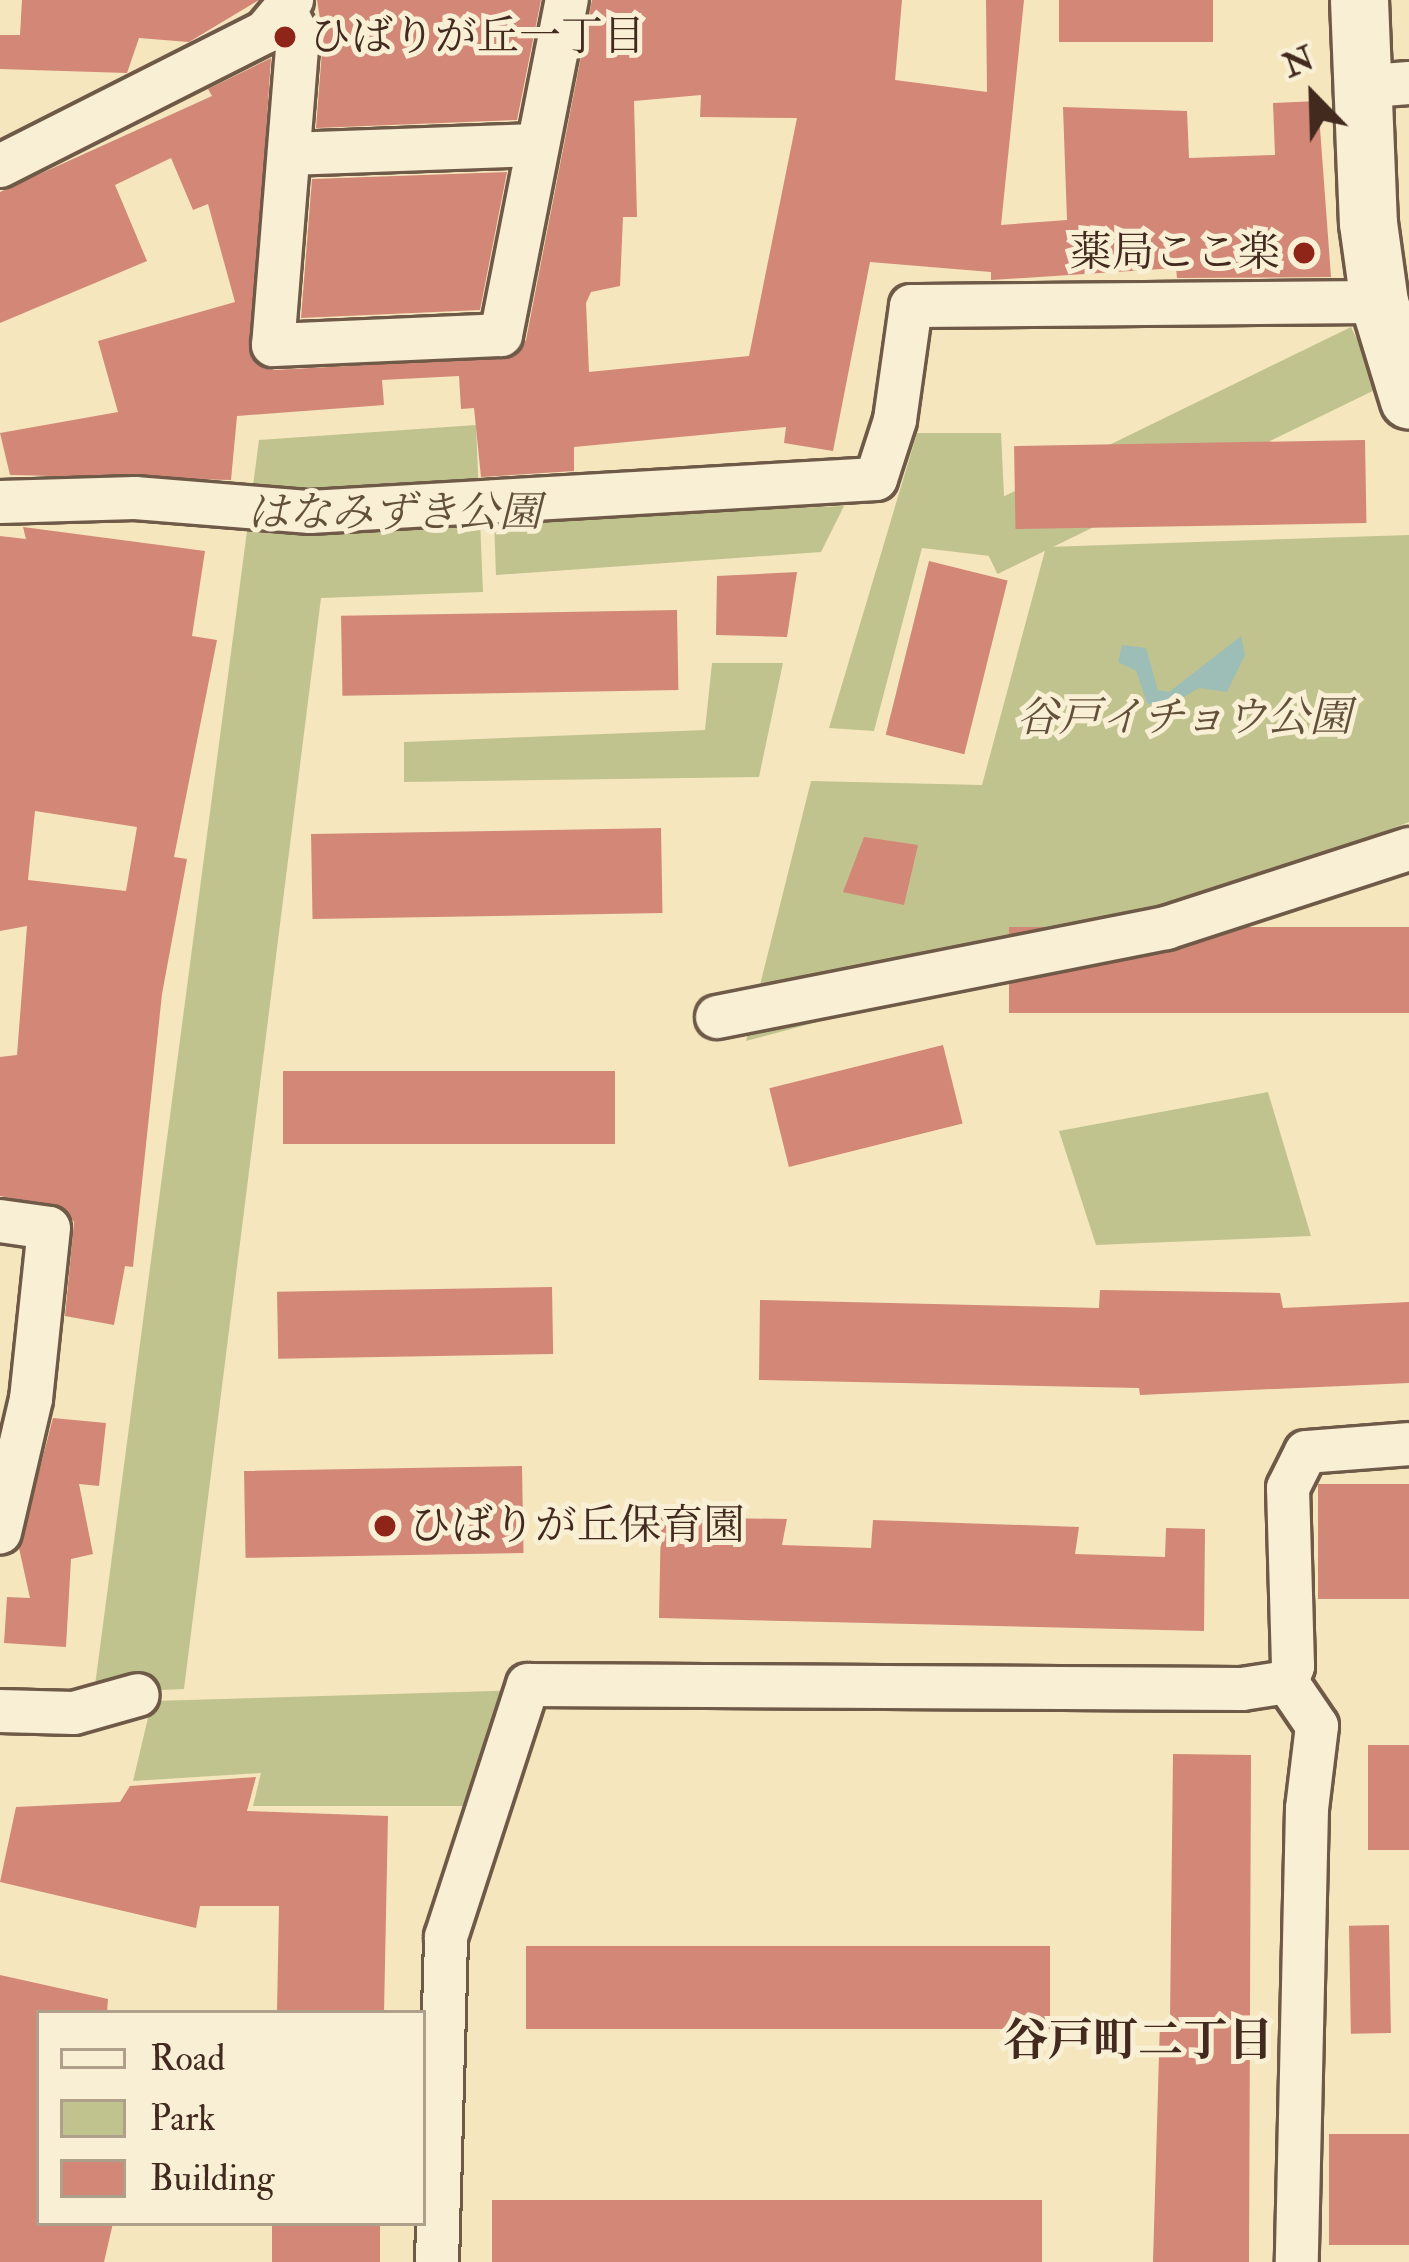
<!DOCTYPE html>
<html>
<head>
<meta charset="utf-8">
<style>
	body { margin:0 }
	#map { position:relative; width:1409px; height:2262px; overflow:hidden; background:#f5e6be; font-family:"IM FELL Double Pica","Noto Serif JP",serif }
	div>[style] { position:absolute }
	.green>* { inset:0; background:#c1c38e; transform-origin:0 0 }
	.water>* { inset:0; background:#9dbeb7 }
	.building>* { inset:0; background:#d28777; transform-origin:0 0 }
	.roads { filter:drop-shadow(3px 0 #6f5947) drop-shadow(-3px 0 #6f5947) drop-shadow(0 3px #6f5947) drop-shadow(0 -3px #6f5947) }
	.minor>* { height:42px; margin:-21px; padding:0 21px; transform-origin:21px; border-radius:21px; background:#f8efd5 }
	.secondary>* { height:57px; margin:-28.5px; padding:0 28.5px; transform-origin:28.5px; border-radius:28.5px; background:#f8efd5 }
	.dots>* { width:33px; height:33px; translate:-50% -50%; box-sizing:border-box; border:6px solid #f8efd5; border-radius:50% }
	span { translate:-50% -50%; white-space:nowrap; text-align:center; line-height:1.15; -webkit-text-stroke:10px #f8efd5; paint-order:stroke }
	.poi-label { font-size:42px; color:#422a1f }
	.left { translate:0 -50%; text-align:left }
	.right { translate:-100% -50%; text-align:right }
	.park-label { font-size:42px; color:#62503b; font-style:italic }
	.neighbourhood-label { font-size:45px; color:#422a1f; font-weight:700 }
	.legend { position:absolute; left:36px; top:2010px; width:390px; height:216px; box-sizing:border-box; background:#f8efd5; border:3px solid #afa08c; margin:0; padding:15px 21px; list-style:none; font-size:36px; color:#422a1f }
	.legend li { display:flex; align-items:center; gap:24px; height:60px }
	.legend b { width:60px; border:3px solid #afa08c }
	.north { position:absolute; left:1253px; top:36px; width:120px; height:120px; -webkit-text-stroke:9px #f8efd5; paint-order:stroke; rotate:337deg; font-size:33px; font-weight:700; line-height:48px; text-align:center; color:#422a1f }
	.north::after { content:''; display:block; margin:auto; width:42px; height:54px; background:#422a1f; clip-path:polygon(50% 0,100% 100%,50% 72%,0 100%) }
</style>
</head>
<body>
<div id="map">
	<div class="green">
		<div style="left:1351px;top:327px;width:67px;height:426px;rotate:64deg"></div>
		<div style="clip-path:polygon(476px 425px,483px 592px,321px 598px,184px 1689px,94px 1693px,259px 440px)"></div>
		<div style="clip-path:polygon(917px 433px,1001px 433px,1007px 558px,922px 548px,874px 731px,829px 728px)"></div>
		<div style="clip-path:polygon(844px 506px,821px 552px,496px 575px,494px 520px)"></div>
		<div style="clip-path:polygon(1409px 535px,1409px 822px,1020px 968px,746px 1041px,811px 781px,982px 785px,1046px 547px)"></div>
		<div style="clip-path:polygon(712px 663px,783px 663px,759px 777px,404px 782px,404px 742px,705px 730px)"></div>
		<div style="clip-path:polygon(1268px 1092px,1311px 1236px,1096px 1245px,1059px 1131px)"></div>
		<div style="clip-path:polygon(527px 1690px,487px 1806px,253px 1806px,261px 1773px,133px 1781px,152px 1701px)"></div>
	</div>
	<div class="water">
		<div style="clip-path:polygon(1241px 636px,1245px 655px,1227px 692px,1199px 688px,1163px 709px,1147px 703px,1136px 671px,1118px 662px,1122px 645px,1146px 648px,1158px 690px,1169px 692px)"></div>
	</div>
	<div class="building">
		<div style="clip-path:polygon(22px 0,259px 0,189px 42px,139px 38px,127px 73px,0 69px,0 35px,20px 35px)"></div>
		<div style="clip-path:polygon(317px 0,541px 0,517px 120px,316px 128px,323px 38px)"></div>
		<div style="clip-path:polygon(evenodd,592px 0,902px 0,895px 80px,987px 92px,986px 0,1024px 0,1001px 225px,1067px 220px,1063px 107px,1187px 111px,1189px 158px,1275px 155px,1273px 103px,1318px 101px,1331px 277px,1177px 278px,1176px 268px,991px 280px,991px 272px,870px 262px,833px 451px,784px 443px,786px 427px,574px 447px,574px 471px,481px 477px,474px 408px,461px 409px,459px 376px,382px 380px,384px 405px,237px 416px,231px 480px,10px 475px,0 433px,118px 412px,98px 341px,235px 302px,208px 204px,193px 210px,171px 158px,115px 185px,147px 261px,0 323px,0 192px,212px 96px,208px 89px,271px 58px,251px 358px,274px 370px,514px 357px,526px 340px,592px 0,701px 95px,700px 117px,797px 118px,749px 356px,589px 372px,586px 303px,591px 292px,620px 286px,623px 217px,637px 217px,634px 101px,701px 95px)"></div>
		<div style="left:1059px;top:0;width:154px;height:42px"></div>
		<div style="clip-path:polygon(507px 172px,480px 310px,301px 318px,312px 179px)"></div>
		<div style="left:1365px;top:440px;width:83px;height:351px;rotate:89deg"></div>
		<div style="clip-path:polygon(evenodd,23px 527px,205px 551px,192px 636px,217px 640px,174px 857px,187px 859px,162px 994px,133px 1267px,125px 1266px,114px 1325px,65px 1316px,74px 1222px,65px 1209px,0 1196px,0 1057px,17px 1055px,27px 926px,0 931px,0 536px,26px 539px,23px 527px,35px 811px,137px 827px,126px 891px,28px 880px,35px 811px)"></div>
		<div style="left:929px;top:561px;width:81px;height:179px;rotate:14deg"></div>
		<div style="clip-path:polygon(797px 572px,787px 637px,716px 635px,717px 576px)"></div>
		<div style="left:677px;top:610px;width:80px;height:336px;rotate:89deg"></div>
		<div style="left:661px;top:828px;width:85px;height:350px;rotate:89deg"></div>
		<div style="clip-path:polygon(864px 837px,918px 845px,904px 905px,843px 892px)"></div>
		<div style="left:1409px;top:927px;width:86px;height:400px;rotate:90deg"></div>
		<div style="left:943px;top:1045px;width:81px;height:179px;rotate:76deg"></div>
		<div style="left:615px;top:1071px;width:73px;height:332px;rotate:90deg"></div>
		<div style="left:552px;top:1287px;width:67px;height:275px;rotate:89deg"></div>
		<div style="clip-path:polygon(1100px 1290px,1280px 1293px,1283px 1308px,1409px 1302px,1409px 1383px,1140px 1395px,1139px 1388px,759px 1380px,760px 1300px,1099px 1308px)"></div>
		<div style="clip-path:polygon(53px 1418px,106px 1423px,99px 1486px,79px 1484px,93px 1554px,71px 1559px,66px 1647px,4px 1643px,7px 1597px,30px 1598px,19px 1548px)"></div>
		<div style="left:522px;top:1466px;width:87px;height:278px;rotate:89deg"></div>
		<div style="left:1409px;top:1484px;width:115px;height:91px;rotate:90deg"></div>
		<div style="clip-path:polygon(661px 1517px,787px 1519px,782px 1545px,871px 1548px,873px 1520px,1079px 1527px,1075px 1554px,1165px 1557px,1166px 1528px,1205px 1529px,1204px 1631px,659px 1618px)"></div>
		<div style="left:1409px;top:1745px;width:105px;height:41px;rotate:90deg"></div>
		<div style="clip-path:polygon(1173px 1754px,1251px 1755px,1249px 2262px,1153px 2262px,1160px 2021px,1170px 2021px)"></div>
		<div style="clip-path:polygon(256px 1777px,247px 1811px,388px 1816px,384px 2013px,277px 2013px,279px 1906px,200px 1906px,196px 1928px,0 1882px,16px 1807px,120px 1802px,130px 1786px)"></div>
		<div style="left:1389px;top:1925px;width:108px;height:40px;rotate:89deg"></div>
		<div style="left:1050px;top:1946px;width:83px;height:524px;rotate:90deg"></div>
		<div style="clip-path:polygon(0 1975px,108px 1999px,107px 2013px,39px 2013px,39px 2223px,113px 2223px,104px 2262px,0 2262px)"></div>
		<div style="left:1409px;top:2134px;width:111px;height:80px;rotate:90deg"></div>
		<div style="left:1042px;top:2200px;width:62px;height:550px;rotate:90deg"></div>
		<div style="left:272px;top:2223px;width:108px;height:39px"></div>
	</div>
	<div class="roads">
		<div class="minor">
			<div style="left:287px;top:14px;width:25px;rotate:63deg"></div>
			<div style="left:298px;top:36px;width:310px;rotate:94.6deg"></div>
			<div style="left:273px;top:345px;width:228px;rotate:-2.5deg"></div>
			<div style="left:501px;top:335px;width:341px;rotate:-78.9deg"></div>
			<div style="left:1358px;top:87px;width:51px;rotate:-4.5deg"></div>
			<div style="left:289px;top:154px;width:247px;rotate:-2.1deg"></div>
			<div style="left:0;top:166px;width:297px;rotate:-26.8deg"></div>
			<div style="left:265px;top:32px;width:42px;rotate:-49.8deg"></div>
			<div style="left:0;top:502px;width:135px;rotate:-1.7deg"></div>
			<div style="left:135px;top:498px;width:176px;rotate:4.6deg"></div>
			<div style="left:310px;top:512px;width:567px;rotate:-3.34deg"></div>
			<div style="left:876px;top:479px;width:62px;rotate:-72.1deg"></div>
			<div style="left:895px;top:420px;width:115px;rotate:-82deg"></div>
			<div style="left:911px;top:306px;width:468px;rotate:-0.5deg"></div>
			<div style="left:717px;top:1017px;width:458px;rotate:-11.2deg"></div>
			<div style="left:1166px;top:928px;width:256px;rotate:-18deg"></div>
			<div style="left:0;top:1221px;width:49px;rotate:8.1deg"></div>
			<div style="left:49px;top:1228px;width:172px;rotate:96deg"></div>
			<div style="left:31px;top:1399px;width:137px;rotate:103.1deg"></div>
			<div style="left:1287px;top:1682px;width:53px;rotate:55.7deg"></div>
			<div style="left:1317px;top:1726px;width:84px;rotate:96.9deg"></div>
			<div style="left:1307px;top:1809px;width:453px;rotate:91.3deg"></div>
			<div style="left:1287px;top:1682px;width:17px;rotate:-69deg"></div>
			<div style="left:1293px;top:1666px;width:178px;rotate:-91.6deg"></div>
			<div style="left:1288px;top:1488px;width:40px;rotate:-63.4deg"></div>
			<div style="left:1306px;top:1452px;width:103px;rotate:-4.4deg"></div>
			<div style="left:0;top:1711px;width:74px;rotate:1.5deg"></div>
			<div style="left:74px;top:1713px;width:66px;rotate:-15.7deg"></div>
			<div style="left:437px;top:2262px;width:325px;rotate:-88.4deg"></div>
			<div style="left:446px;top:1937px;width:265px;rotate:-72deg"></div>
			<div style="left:528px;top:1685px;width:714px;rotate:0.32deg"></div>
			<div style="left:1242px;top:1689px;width:46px;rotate:-8.8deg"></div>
		</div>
		<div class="secondary">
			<div style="left:1359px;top:0;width:223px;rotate:87.7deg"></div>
			<div style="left:1368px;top:223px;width:80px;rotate:82.1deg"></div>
			<div style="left:1379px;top:302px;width:102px;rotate:73deg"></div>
		</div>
	</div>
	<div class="dots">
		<div style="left:285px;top:37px;background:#8f2418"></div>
		<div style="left:1304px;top:253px;background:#8f2418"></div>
		<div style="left:385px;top:1526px;background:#8f2418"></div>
	</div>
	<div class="poi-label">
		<span class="left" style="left:309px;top:37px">ひばりが丘一丁目</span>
		<span class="right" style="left:1280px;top:253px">薬局ここ楽</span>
		<span class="left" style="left:409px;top:1526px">ひばりが丘保育園</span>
	</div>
	<div class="park-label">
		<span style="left:394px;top:513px">はなみずき公園</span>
		<span style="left:1184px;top:718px">谷戸イチョウ公園</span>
	</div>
	<div class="neighbourhood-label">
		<span style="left:1138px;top:2042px">谷戸町二丁目</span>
	</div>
	<ul class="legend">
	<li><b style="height:15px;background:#f8efd5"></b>Road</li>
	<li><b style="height:33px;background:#c1c38e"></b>Park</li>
	<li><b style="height:33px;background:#d28777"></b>Building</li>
	</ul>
	<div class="north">N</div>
</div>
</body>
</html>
